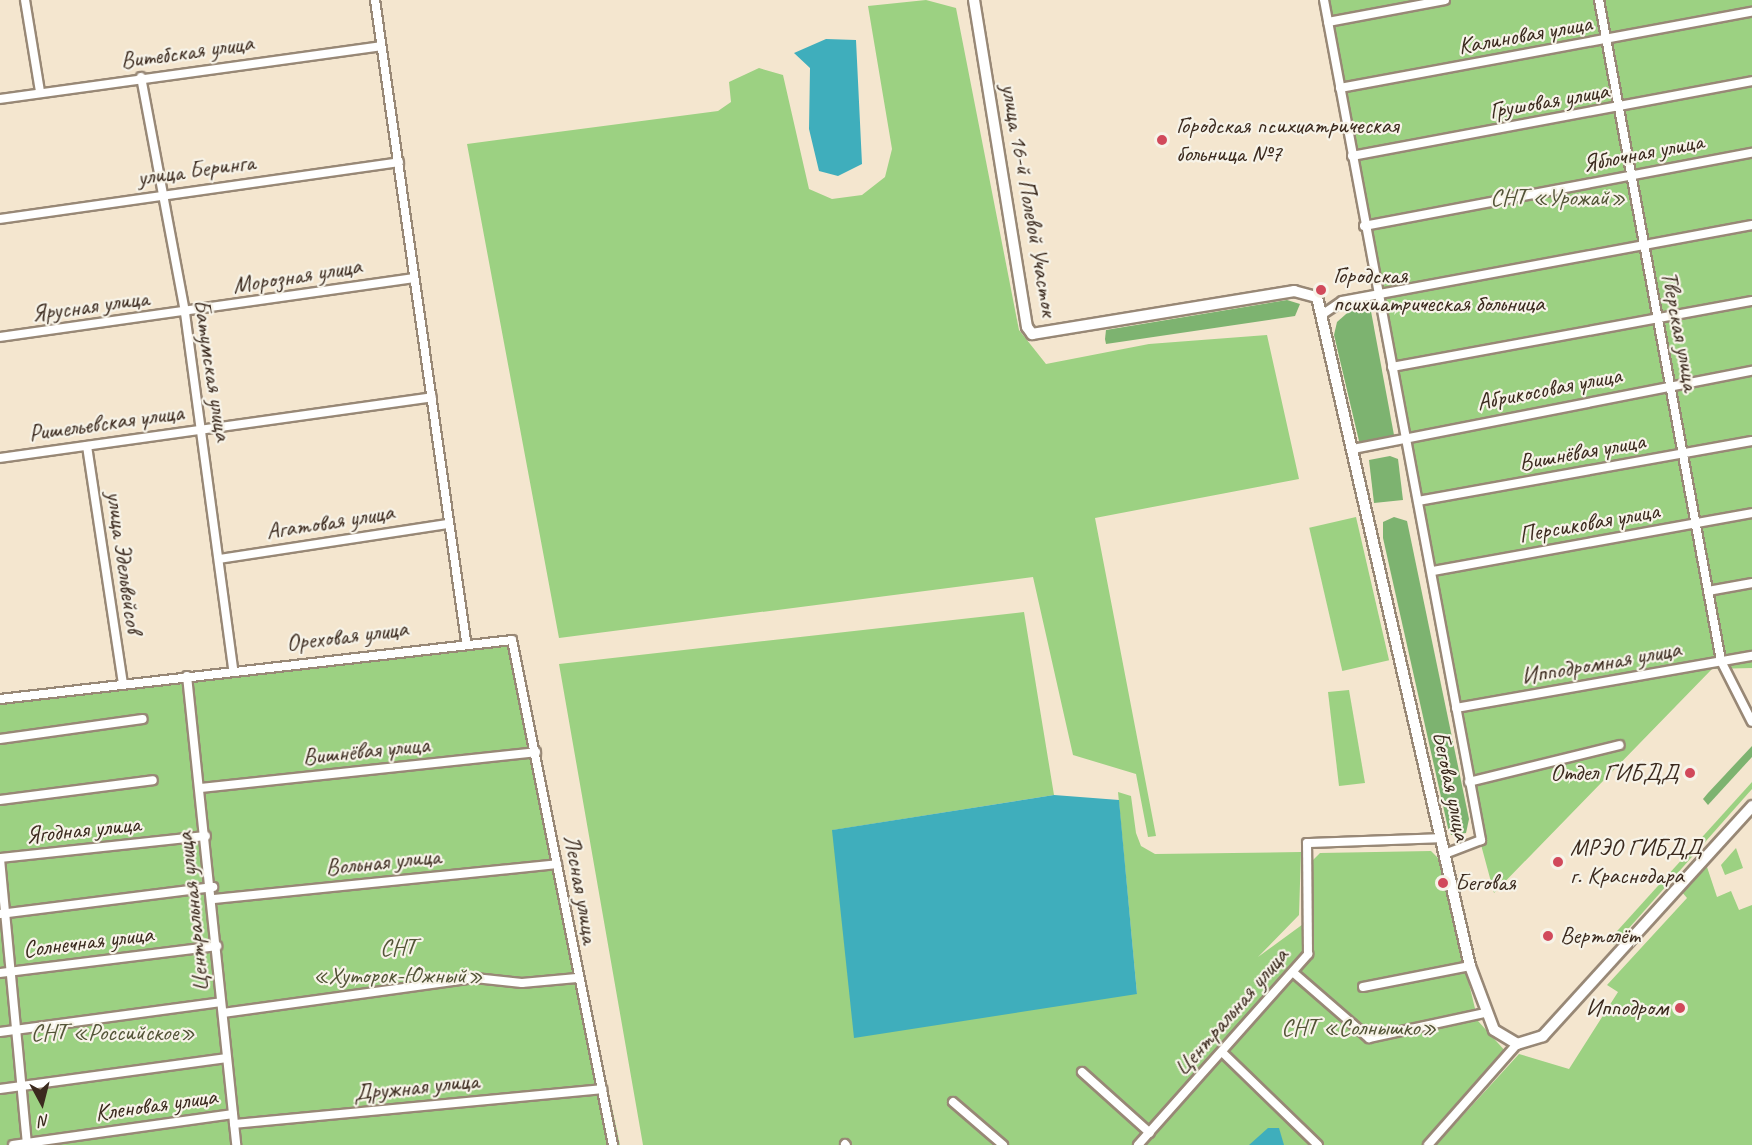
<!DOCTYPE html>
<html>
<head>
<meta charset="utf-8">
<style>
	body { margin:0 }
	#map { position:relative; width:1752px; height:1145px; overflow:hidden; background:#f4e6cf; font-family:Caveat,sans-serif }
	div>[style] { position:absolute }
	.green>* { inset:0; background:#9cd182; transform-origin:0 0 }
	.forest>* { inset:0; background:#7db370 }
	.water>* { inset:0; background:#3faebc }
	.roads { filter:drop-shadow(2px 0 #988876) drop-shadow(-2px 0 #988876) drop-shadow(0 2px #988876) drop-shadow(0 -2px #988876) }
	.street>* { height:8px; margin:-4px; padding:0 4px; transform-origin:4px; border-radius:4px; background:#fff }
	.secondary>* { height:10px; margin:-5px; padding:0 5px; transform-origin:5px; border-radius:5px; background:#fff }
	.dots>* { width:16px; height:16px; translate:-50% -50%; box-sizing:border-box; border:3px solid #f7f3e8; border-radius:50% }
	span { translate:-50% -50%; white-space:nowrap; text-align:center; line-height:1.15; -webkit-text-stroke:4.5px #f7f3e8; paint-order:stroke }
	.street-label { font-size:24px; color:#3b2a1e }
	.poi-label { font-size:24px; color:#3b2a1e }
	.left { translate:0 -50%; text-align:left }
	.right { translate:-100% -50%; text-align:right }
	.park-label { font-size:24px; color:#535437 }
	.north { position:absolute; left:12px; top:1073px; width:60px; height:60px; -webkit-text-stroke:4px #f7f3e8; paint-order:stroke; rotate:173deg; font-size:16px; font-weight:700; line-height:24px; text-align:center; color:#3b2a1e }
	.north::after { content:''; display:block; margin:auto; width:21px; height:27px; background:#3b2a1e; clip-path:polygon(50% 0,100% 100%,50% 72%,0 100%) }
</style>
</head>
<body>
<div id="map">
	<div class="green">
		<div style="clip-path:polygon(926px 0,956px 8px,1019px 330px,1046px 364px,1149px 344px,1267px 335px,1299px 479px,1095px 518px,1156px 836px,1148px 837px,1136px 774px,1073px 755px,1033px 577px,559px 638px,467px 144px,718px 111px,731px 102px,729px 82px,759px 68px,783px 75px,809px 189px,832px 199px,862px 195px,885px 177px,892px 149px,868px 6px)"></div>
		<div style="clip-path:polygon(1323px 0,1752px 0,1752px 668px,1712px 669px,1494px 893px,1480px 841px)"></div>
		<div style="left:1356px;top:517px;width:147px;height:48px;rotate:77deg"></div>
		<div style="clip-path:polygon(1024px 612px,1054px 795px,833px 830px,1137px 994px,1118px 792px,1131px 796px,1136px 833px,1141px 846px,1155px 854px,1301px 852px,1299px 915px,1258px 957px,1310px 919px,1309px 864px,1320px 853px,1431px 851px,1439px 859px,1478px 1021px,1507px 1053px,1426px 1145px,643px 1145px,559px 664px)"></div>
		<div style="clip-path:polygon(466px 641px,512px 641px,620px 1145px,0 1145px,0 699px)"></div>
		<div style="clip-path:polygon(1349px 690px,1365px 783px,1339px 786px,1328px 692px)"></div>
		<div style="clip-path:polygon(1752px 782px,1752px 789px,1614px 945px,1609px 940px)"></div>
		<div style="clip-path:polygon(1736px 848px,1743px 868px,1725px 875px,1721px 865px)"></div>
		<div style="clip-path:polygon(1706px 864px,1717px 897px,1731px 891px,1739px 910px,1752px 905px,1752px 1145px,1436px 1145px,1519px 1054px,1569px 1069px,1618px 992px,1607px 985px,1687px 898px,1681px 891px)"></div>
	</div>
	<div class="forest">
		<div style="clip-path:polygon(1287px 300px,1300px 304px,1295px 316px,1106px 344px,1105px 339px,1106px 330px)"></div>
		<div style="clip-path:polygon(1370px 306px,1394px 435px,1369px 442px,1359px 441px,1334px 335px,1337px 322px,1354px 307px)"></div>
		<div style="clip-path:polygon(1390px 456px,1398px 459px,1403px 500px,1374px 503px,1369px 460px)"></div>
		<div style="clip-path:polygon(1394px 517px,1407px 521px,1469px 819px,1466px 833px,1451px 835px,1448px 828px,1383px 538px,1383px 522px)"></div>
		<div style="clip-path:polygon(1752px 746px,1752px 757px,1708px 805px,1703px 799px,1708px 793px)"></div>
	</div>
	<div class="water">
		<div style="clip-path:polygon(826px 39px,856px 40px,862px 164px,838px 176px,819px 171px,809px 129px,810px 68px,794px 53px)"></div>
		<div style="clip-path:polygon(1054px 795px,1119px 800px,1137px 994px,854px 1038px,832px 830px)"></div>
		<div style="clip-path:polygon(1268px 1128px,1279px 1128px,1284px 1145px,1249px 1145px)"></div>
	</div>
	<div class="roads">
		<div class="street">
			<div style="left:25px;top:0;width:93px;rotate:80.7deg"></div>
			<div style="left:375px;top:0;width:647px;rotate:81.92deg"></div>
			<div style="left:1324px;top:0;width:855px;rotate:79.41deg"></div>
			<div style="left:1481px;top:840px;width:39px;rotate:159deg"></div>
			<div style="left:1599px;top:0;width:672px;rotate:79.54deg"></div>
			<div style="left:1721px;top:661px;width:68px;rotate:63.1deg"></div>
			<div style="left:1328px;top:22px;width:119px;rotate:-10.6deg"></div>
			<div style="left:141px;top:77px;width:240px;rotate:79.4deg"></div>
			<div style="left:185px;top:313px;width:360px;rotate:82.3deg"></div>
			<div style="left:1340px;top:88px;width:419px;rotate:-10.5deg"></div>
			<div style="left:0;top:99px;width:384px;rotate:-7.9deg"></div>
			<div style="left:1352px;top:156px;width:407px;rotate:-10.6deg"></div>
			<div style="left:0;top:219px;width:403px;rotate:-8.1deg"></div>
			<div style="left:1364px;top:226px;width:395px;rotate:-10.7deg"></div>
			<div style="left:1323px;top:314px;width:23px;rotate:-34deg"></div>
			<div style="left:1342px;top:301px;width:417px;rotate:-10.5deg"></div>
			<div style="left:0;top:337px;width:418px;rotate:-8.1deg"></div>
			<div style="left:1392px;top:367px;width:366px;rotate:-10.4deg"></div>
			<div style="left:87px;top:446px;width:241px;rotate:81.4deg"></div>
			<div style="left:1353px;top:449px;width:407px;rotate:-11.1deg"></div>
			<div style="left:0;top:458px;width:436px;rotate:-8deg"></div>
			<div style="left:1418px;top:501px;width:339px;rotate:-10.2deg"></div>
			<div style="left:219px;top:559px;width:232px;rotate:-8.7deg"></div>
			<div style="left:1433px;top:571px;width:324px;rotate:-10.3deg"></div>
			<div style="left:1708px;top:591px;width:45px;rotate:-10.3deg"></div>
			<div style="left:187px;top:676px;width:472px;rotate:84deg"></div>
			<div style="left:0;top:699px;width:515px;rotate:-6.57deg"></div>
			<div style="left:512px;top:640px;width:515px;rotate:78.69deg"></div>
			<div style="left:1456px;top:708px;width:301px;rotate:-10deg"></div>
			<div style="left:0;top:739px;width:144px;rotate:-8deg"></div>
			<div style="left:1469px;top:782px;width:155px;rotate:-13.8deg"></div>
			<div style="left:200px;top:788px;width:338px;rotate:-6.1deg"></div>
			<div style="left:0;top:800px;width:154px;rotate:-7.4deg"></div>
			<div style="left:0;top:858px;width:207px;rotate:-6.1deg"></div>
			<div style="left:0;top:859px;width:287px;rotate:84.6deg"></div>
			<div style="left:214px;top:899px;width:345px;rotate:-5.8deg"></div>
			<div style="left:0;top:914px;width:215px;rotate:-7.2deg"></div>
			<div style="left:0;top:973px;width:219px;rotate:-7.1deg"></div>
			<div style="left:1295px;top:974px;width:98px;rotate:40.9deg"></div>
			<div style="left:1369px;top:1038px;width:119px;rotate:-12.2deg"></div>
			<div style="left:1363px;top:987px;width:109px;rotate:-11.1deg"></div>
			<div style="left:223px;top:1013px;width:254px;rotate:-7.9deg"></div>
			<div style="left:475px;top:978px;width:47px;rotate:6.1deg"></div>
			<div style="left:522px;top:983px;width:55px;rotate:-5.2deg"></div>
			<div style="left:0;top:1032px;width:223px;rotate:-7.7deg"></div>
			<div style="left:1223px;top:1053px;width:132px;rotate:44.1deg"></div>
			<div style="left:1082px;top:1072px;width:91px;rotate:41.9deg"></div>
			<div style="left:0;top:1089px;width:229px;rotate:-7.8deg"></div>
			<div style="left:953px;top:1102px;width:66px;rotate:40.7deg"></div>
			<div style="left:234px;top:1124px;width:370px;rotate:-5.4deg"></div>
			<div style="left:845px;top:1144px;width:1px;rotate:45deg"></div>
			<div style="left:13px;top:1145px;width:222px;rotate:-8deg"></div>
			<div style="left:1138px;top:1145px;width:256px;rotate:-48.3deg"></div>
			<div style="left:1308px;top:954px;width:111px;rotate:-90.5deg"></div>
			<div style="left:1307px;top:843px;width:134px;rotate:-2.1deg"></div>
			<div style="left:1428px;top:1145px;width:135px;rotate:-48.6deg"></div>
		</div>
		<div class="secondary">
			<div style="left:974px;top:0;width:331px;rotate:80.8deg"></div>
			<div style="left:1027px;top:327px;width:9px;rotate:54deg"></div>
			<div style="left:1032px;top:334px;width:266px;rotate:-9.3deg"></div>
			<div style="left:1294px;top:291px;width:24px;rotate:15deg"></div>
			<div style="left:1317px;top:297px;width:686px;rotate:77.12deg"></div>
			<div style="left:1470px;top:966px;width:68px;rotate:69.4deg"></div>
			<div style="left:1494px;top:1030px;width:27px;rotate:31deg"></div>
			<div style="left:1517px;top:1044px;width:27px;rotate:-17deg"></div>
			<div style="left:1543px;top:1036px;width:311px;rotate:-47.7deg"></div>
		</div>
	</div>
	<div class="dots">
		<div style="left:1162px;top:140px;background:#d1495b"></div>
		<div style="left:1321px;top:290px;background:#d1495b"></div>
		<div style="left:1690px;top:773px;background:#d1495b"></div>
		<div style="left:1558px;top:862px;background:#d1495b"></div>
		<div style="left:1443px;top:883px;background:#d1495b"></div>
		<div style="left:1548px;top:936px;background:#d1495b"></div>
		<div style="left:1680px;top:1008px;background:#d1495b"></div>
	</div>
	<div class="street-label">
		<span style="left:1525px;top:35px;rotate:-10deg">Калиновая улица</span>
		<span style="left:187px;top:52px;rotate:-8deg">Витебская улица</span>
		<span style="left:1549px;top:101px;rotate:-10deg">Грушовая улица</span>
		<span style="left:1643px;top:153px;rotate:-11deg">Яблочная улица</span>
		<span style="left:196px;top:170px;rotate:-8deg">улица Беринга</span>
		<span style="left:1029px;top:200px;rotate:80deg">улица 16-й Полевой Участок</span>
		<span style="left:297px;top:276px;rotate:-9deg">Морозная улица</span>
		<span style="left:90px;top:306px;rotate:-8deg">Ярусная улица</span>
		<span style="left:1680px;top:331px;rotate:79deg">Тверская улица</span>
		<span style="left:212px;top:370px;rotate:81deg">Батумская улица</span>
		<span style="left:1549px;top:389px;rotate:-11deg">Абрикосовая улица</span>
		<span style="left:106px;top:423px;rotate:-8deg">Ришельевская улица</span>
		<span style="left:1582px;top:452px;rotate:-10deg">Вишнёвая улица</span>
		<span style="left:330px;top:522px;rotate:-9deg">Агатовая улица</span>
		<span style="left:1589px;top:523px;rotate:-10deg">Персиковая улица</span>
		<span style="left:124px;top:562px;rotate:82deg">улица Эдельвейсов</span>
		<span style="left:347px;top:636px;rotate:-7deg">Ореховая улица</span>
		<span style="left:1601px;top:663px;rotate:-10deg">Ипподромная улица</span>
		<span style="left:366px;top:751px;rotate:-6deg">Вишнёвая улица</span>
		<span style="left:1451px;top:786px;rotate:78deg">Беговая улица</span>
		<span style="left:83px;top:830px;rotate:-6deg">Ягодная улица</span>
		<span style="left:383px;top:862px;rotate:-6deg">Вольная улица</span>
		<span style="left:581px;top:889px;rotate:80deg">Лесная улица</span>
		<span style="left:193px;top:912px;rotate:-96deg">Центральная улица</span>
		<span style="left:88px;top:942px;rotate:-7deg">Солнечная улица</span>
		<span style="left:1231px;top:1012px;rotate:-49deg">Центральная улица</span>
		<span style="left:416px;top:1087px;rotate:-6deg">Дружная улица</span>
		<span style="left:156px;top:1105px;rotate:-8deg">Кленовая улица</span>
	</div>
	<div class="poi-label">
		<span class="left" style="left:1176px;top:140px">Городская психиатрическая<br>больница №7</span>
		<span class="left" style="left:1333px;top:290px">Городская<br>психиатрическая больница</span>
		<span class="right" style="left:1678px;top:773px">Отдел ГИБДД</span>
		<span class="left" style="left:1570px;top:862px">МРЭО ГИБДД<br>г. Краснодара</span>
		<span class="left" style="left:1455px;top:883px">Беговая</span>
		<span class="left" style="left:1560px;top:936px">Вертолёт</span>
		<span class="right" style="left:1668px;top:1008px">Ипподром</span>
	</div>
	<div class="park-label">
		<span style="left:1558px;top:198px">СНТ «Урожай»</span>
		<span style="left:398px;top:962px">СНТ<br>«Хуторок-Южный»</span>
		<span style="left:1359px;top:1028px">СНТ «Солнышко»</span>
		<span style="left:113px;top:1033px">СНТ «Российское»</span>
	</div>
	<div class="north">N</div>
</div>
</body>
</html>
